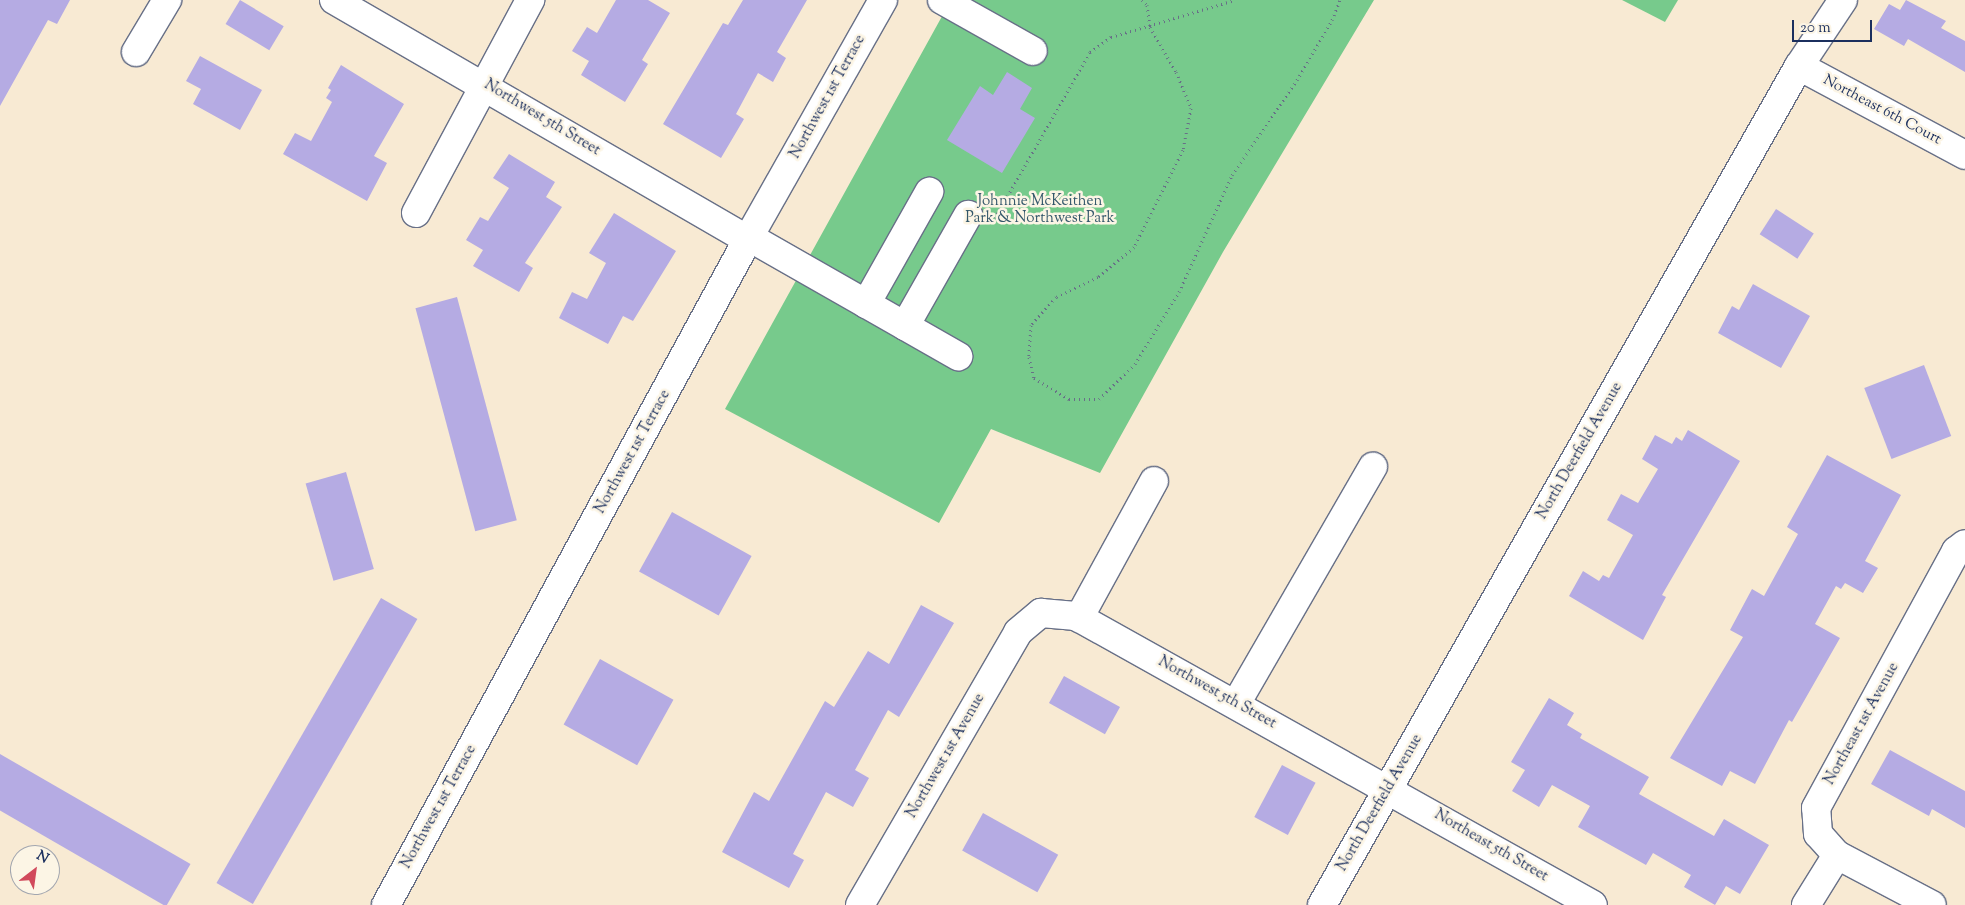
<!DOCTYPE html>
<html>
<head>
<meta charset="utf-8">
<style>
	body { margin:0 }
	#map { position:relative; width:1965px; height:905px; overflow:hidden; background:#f8ead3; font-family:"Sorts Mill Goudy",serif }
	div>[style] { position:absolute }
	.green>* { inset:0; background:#77ca8c }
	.building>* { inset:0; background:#b5abe3; transform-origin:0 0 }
	.path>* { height:3px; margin-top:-1.5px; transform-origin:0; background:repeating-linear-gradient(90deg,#687087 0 1px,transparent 0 5px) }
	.roads { filter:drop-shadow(1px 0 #687087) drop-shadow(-1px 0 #687087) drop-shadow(0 1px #687087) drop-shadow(0 -1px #687087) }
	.minor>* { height:28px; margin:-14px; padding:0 14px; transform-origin:14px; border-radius:14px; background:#fff }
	span { translate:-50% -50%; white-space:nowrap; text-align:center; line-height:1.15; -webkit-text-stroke:5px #fcf5e5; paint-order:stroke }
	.street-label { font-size:15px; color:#1b2f5e }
	.park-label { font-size:15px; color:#32566a }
	.north { position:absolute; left:10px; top:845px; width:50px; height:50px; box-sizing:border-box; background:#fcf5e5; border:1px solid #a2a6af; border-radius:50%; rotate:30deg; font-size:14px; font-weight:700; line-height:20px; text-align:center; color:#1b2f5e }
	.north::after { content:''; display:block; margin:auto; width:18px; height:22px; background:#d1495b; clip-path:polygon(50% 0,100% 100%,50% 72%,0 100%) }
	.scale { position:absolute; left:1792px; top:20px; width:80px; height:22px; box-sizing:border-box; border:2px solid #1b2f5e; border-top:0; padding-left:6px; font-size:15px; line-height:18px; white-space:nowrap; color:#1b2f5e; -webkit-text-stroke:4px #fcf5e5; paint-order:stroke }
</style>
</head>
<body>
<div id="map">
	<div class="green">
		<div style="clip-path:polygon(951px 0,1374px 0,1223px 252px,1100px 473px,991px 429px,939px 523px,725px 409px)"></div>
		<div style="clip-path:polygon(1622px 0,1678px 0,1665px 22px)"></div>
	</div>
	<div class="building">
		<div style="clip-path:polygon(0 0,70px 0,57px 24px,48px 20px,0 106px)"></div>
		<div style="left:240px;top:0;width:51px;height:28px;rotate:31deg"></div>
		<div style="clip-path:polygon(616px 0,648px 0,670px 13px,642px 60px,648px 64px,625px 102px,581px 75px,589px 61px,572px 51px,587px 27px,597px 33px)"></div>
		<div style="clip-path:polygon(743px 0,807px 0,777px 52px,786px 58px,773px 82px,758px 73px,736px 114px,744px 119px,721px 158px,663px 124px,723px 23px,728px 25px)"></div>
		<div style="clip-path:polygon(1906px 0,1946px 21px,1941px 28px,1965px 41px,1965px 72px,1908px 39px,1904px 46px,1874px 29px,1889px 4px,1900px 10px)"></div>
		<div style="clip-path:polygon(200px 56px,262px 90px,240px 130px,193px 104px,201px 89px,186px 81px)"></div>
		<div style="clip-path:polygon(341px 65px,404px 104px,374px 156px,387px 163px,367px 201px,283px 154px,295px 133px,311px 141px,332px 102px,326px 98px,331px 90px,328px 88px)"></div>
		<div style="clip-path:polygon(1007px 72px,1032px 88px,1020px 109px,1035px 118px,1002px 173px,947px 140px,980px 86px,993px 95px)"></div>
		<div style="clip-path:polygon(509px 154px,555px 182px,546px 197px,562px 207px,525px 263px,533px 268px,519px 292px,473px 266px,483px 250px,466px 240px,480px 217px,488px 221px,509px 188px,493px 178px)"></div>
		<div style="left:1776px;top:209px;width:45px;height:30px;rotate:33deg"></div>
		<div style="clip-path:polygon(614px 213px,676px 251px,633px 321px,623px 316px,608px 344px,559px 318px,572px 292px,587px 299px,606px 263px,589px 253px)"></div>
		<div style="clip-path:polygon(1753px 284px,1810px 316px,1781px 368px,1718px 333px,1732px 306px,1739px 310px)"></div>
		<div style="left:457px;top:297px;width:231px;height:43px;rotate:75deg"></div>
		<div style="left:1924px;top:365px;width:76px;height:64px;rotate:69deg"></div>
		<div style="clip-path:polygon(1688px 430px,1740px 461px,1662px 595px,1666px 597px,1643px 640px,1569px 596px,1583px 571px,1599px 581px,1603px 575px,1609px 578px,1633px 535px,1607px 520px,1621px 494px,1638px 503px,1658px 469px,1642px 459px,1655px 435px,1672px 444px,1676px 437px,1682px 441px)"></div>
		<div style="clip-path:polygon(1827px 455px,1901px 495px,1865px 561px,1878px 568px,1863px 593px,1845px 583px,1841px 589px,1836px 586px,1815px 624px,1840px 638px,1792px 722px,1789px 720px,1755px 784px,1730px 771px,1722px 786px,1670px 758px,1743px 637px,1730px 630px,1752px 589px,1764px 596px,1798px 534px,1787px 527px)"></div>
		<div style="left:346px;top:472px;width:101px;height:42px;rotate:74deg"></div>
		<div style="left:672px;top:512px;width:91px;height:68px;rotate:29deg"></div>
		<div style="left:381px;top:598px;width:42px;height:329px;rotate:30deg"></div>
		<div style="clip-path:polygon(921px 605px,954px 623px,899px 717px,888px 710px,855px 770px,869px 778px,853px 807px,826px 792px,793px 854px,804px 860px,789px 888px,722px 852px,754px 792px,769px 801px,825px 701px,834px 707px,868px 651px,889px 664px)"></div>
		<div style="left:600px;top:659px;width:84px;height:75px;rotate:29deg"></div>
		<div style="left:1064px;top:676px;width:64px;height:31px;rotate:29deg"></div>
		<div style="clip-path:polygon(1549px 698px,1574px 713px,1567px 725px,1582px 734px,1580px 738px,1649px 777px,1639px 794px,1714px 836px,1724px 819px,1769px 845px,1740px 894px,1726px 886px,1715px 905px,1684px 887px,1691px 875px,1653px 853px,1646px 865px,1578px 827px,1590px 806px,1552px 785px,1539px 807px,1512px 791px,1525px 770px,1511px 762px)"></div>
		<div style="clip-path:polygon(1890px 750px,1965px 791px,1965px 828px,1932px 809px,1929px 816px,1871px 784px)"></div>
		<div style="left:0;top:754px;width:220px;height:49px;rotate:30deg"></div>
		<div style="left:1282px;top:765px;width:38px;height:59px;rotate:28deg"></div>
		<div style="left:983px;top:813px;width:86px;height:43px;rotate:29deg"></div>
	</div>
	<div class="path">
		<div style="left:1142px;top:0;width:7px;rotate:45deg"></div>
		<div style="left:1147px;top:5px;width:22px;rotate:82deg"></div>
		<div style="left:1150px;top:27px;width:52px;rotate:60deg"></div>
		<div style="left:1176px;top:72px;width:39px;rotate:67deg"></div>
		<div style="left:1191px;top:108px;width:43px;rotate:100.8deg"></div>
		<div style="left:1183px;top:150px;width:109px;rotate:116.8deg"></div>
		<div style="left:1134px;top:247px;width:47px;rotate:140.2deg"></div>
		<div style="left:1098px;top:277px;width:47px;rotate:154.5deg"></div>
		<div style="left:1056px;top:297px;width:38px;rotate:132deg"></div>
		<div style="left:1031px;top:325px;width:32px;rotate:94deg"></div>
		<div style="left:1029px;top:357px;width:22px;rotate:77deg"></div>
		<div style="left:1034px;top:378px;width:41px;rotate:31deg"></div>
		<div style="left:1069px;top:399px;width:30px"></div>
		<div style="left:1099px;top:399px;width:50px;rotate:-44.2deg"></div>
		<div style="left:1135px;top:364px;width:84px;rotate:-58.6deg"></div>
		<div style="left:1179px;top:292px;width:128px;rotate:-65.6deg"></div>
		<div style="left:1232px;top:175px;width:115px;rotate:-55.6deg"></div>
		<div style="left:1297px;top:80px;width:69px;rotate:-59.7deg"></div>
		<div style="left:1332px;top:20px;width:22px;rotate:-68deg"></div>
		<div style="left:995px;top:218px;width:191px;rotate:-60.2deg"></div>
		<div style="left:1090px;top:52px;width:26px;rotate:-36deg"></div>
		<div style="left:1111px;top:37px;width:129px;rotate:-16.6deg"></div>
	</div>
	<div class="roads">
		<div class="minor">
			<div style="left:334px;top:0;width:479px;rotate:30.1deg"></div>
			<div style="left:942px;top:0;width:104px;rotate:29.3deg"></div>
			<div style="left:136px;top:52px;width:61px;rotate:-59.2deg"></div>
			<div style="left:1799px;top:66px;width:188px;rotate:28.2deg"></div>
			<div style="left:416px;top:213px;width:242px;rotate:-61.8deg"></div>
			<div style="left:749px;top:237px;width:241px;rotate:29.7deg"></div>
			<div style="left:866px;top:304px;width:129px;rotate:-60.6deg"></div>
			<div style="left:905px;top:326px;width:128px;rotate:-60.4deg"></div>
			<div style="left:1079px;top:618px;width:156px;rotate:-61.3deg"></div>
			<div style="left:1236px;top:704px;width:274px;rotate:-60deg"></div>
			<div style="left:1837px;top:855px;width:107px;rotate:27.8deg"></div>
			<div style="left:386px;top:905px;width:760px;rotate:-61.48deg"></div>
			<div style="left:749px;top:237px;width:272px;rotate:-60.5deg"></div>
			<div style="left:860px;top:905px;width:315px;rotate:-59.9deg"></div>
			<div style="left:1018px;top:632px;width:30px;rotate:-40deg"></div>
			<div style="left:1041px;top:613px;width:35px;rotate:5deg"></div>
			<div style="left:1076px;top:616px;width:592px;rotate:29.2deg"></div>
			<div style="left:1322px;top:905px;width:965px;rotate:-60.38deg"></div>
			<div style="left:1799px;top:66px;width:79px;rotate:-56.3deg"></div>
			<div style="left:1806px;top:905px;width:59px;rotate:-58.2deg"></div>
			<div style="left:1837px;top:855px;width:28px;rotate:-132deg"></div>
			<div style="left:1818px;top:834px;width:26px;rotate:-94deg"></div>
			<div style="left:1816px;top:808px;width:293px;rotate:-61.4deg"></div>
			<div style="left:1956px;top:551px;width:11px;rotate:-38deg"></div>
		</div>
	</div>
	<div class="street-label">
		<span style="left:828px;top:97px;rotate:-61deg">Northwest 1st Terrace</span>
		<span style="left:1882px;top:110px;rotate:28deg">Northeast 6th Court</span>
		<span style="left:542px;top:118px;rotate:31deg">Northwest 5th Street</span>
		<span style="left:1580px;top:451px;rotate:-60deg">North Deerfield Avenue</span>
		<span style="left:633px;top:452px;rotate:-61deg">Northwest 1st Terrace</span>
		<span style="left:1217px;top:693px;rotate:29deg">Northwest 5th Street</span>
		<span style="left:1862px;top:724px;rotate:-61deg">Northeast 1st Avenue</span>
		<span style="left:946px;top:756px;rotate:-60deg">Northwest 1st Avenue</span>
		<span style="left:1380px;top:803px;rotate:-60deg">North Deerfield Avenue</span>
		<span style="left:439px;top:807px;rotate:-61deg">Northwest 1st Terrace</span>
		<span style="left:1491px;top:846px;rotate:30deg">Northeast 5th Street</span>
	</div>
	<div class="park-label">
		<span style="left:1040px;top:210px">Johnnie McKeithen<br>Park &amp; Northwest Park</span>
	</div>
	<div class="north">N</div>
	<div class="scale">20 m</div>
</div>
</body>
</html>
